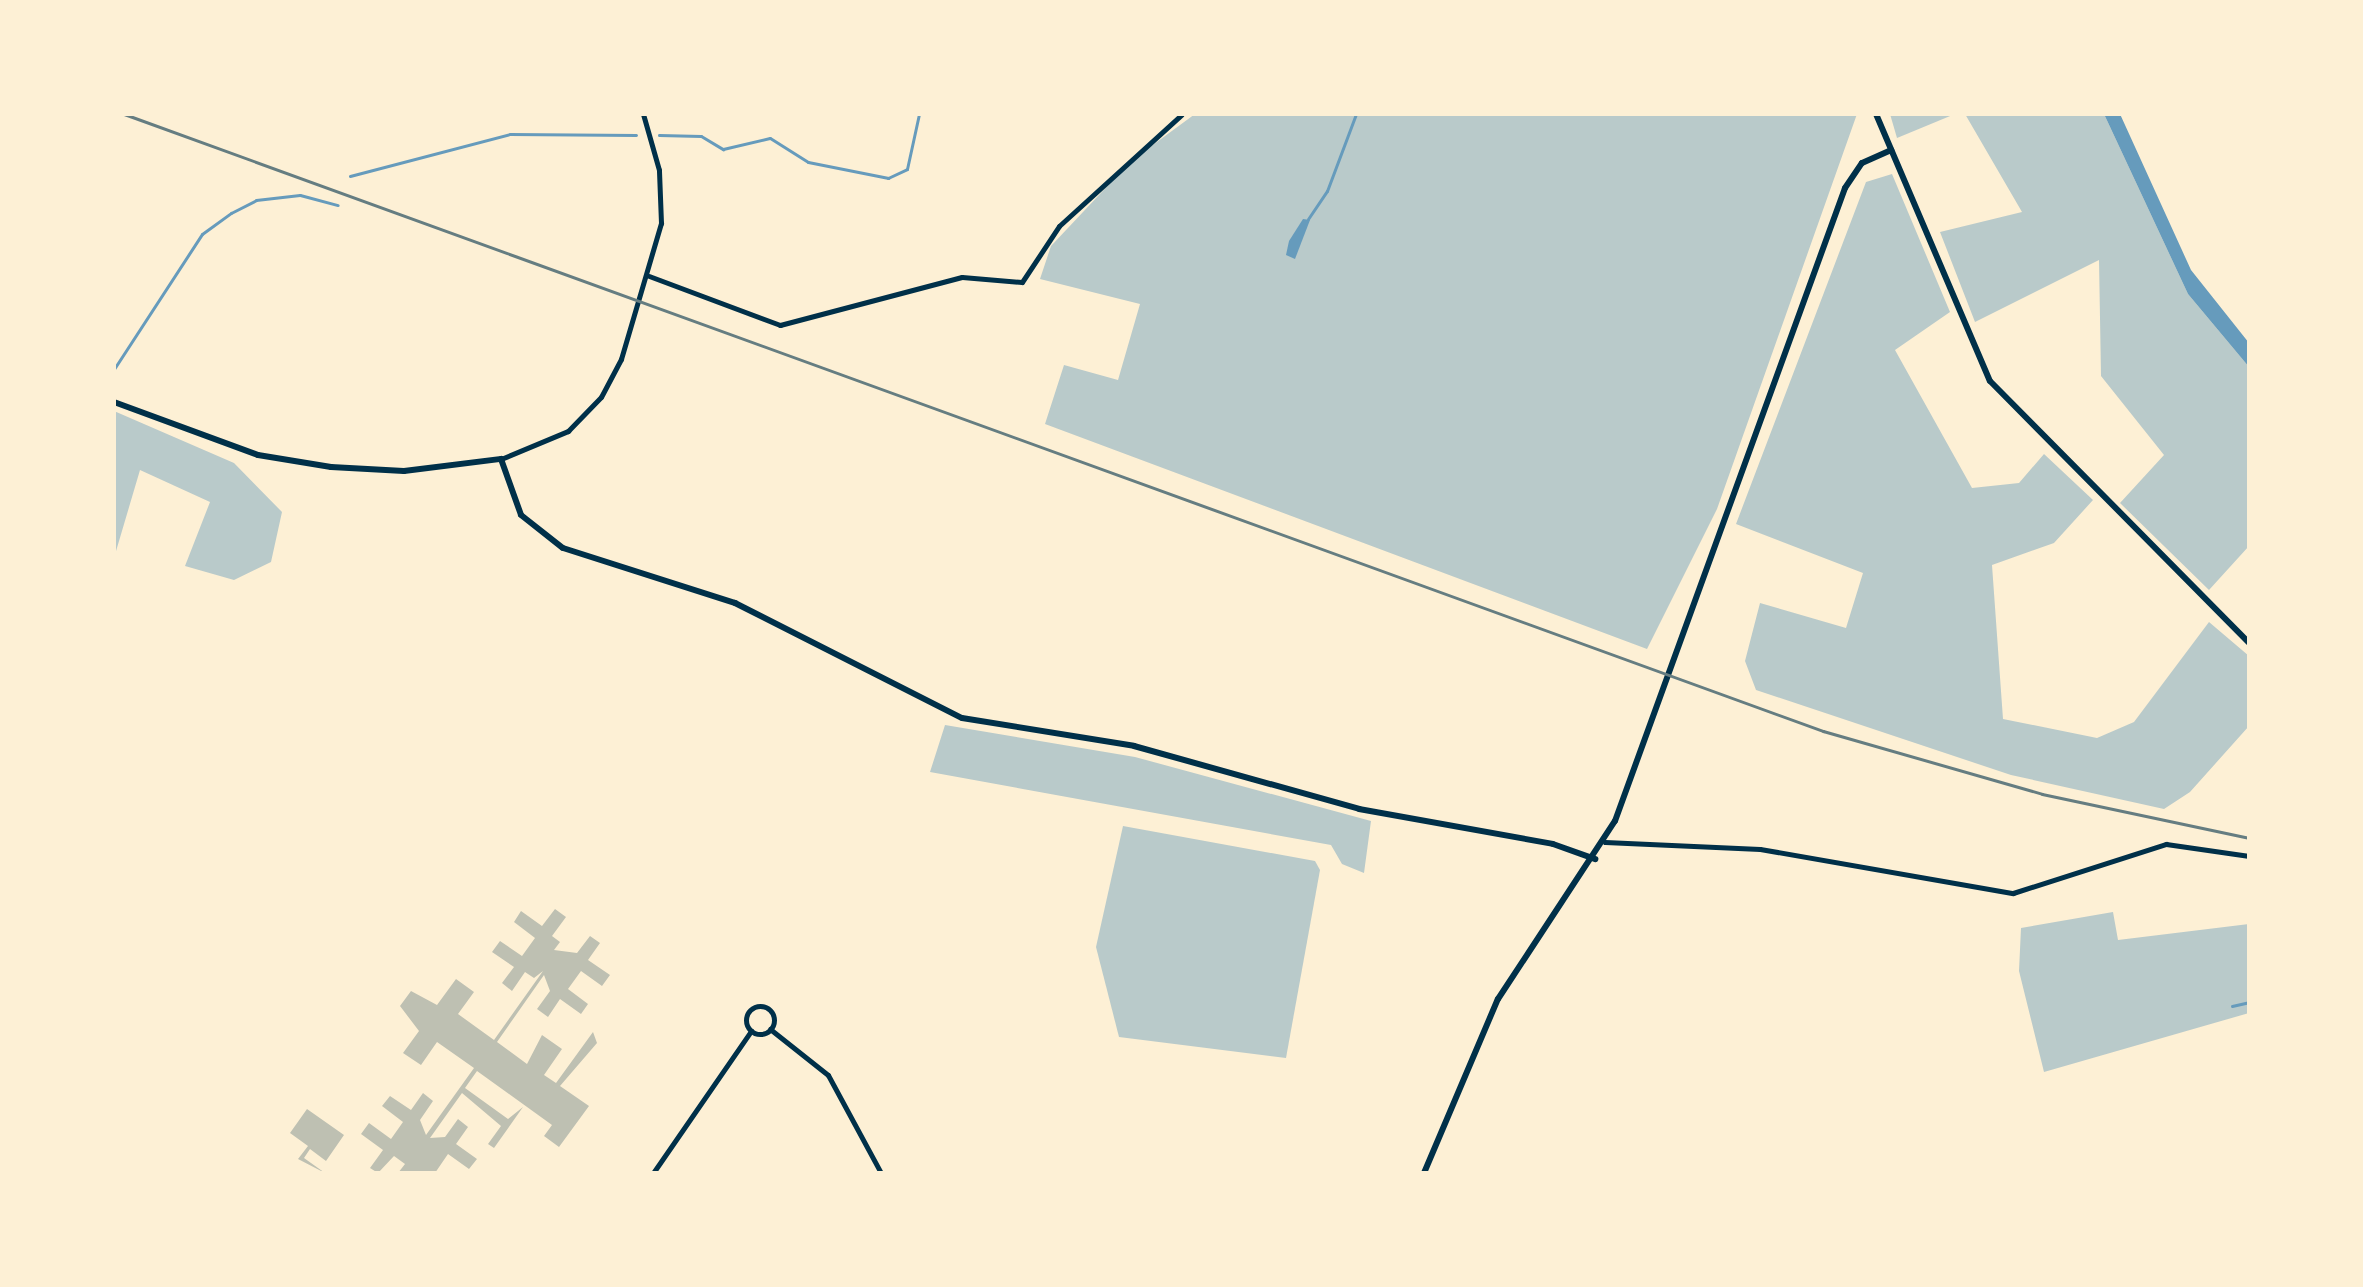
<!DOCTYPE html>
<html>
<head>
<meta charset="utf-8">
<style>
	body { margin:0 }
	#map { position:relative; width:2363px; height:1287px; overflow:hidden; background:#fdf0d5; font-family:Commissioner,sans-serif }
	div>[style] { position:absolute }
	.green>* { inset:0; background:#b9caca }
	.water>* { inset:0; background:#669bbc }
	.stream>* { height:3px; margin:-1.5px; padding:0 1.5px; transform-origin:1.5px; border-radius:1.5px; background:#669bbc }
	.building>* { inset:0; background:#bec0b2 }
	.minor>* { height:5px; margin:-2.5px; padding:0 2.5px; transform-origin:2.5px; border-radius:2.5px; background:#003049 }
	.minor>.ring { margin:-2.5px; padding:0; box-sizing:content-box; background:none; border:5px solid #003049; border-radius:50% }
	.tertiary>* { height:6px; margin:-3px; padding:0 3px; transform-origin:3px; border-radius:3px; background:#003049 }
	.rail>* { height:3px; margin:-1.5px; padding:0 1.5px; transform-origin:1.5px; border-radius:1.5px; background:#657d81 }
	span { translate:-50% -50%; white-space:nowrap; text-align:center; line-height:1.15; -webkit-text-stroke:8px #fdf0d5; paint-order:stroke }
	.frame { position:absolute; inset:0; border:116px solid #fdf0d5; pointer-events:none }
</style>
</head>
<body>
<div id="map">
	<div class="green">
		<div style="clip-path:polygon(1195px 114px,1857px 114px,1717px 509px,1647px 649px,1045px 424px,1064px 365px,1118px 380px,1140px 304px,1040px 279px,1051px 246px,1131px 161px)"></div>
		<div style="clip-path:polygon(1890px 114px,1955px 114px,1897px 138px)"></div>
		<div style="clip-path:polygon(1965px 114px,2104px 114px,2188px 294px,2249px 367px,2249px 546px,2209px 590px,2120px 503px,2164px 455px,2101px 376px,2099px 260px,1975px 322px,1940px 232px,2022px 212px)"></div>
		<div style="clip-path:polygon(1892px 174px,1950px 312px,1895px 350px,1972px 488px,2019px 483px,2044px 454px,2093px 500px,2054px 543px,1992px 565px,2003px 719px,2097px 738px,2134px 722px,2209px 622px,2249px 656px,2249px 726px,2190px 792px,2164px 809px,2011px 775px,1756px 690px,1745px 661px,1760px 603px,1846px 628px,1863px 573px,1736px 524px,1866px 182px)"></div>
		<div style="clip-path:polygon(114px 411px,234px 463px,282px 512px,271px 562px,234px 580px,185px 566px,210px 502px,140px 470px,114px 558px)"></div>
		<div style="clip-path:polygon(945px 725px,1135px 757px,1371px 821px,1364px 873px,1342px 864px,1331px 845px,930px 772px)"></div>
		<div style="clip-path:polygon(1123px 826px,1315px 861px,1320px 870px,1286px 1058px,1119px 1037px,1096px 947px)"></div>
		<div style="clip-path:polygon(2113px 912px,2118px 940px,2249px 924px,2249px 1013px,2044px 1072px,2019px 971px,2021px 928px)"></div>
	</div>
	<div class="water">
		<div style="clip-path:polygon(2104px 114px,2120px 114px,2191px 270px,2249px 343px,2249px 367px,2188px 294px)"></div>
		<div style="clip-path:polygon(1303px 219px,1310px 220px,1295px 259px,1286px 255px,1289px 241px)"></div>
	</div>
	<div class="stream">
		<div style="left:659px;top:135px;width:42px;rotate:1.4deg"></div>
		<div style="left:701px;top:136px;width:26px;rotate:31deg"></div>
		<div style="left:723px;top:149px;width:48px;rotate:-13.2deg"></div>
		<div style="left:770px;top:138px;width:45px;rotate:32.3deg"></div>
		<div style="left:808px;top:162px;width:82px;rotate:11.3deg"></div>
		<div style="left:888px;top:178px;width:21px;rotate:-25deg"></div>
		<div style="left:907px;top:169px;width:56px;rotate:-77.7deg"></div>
		<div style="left:350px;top:176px;width:165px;rotate:-14.7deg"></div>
		<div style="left:510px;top:134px;width:126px;rotate:0.5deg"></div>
		<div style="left:1308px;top:219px;width:34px;rotate:-56deg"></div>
		<div style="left:1327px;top:191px;width:82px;rotate:-69.4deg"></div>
		<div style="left:114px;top:369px;width:161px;rotate:-56.9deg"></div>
		<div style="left:202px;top:234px;width:36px;rotate:-36deg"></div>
		<div style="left:231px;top:213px;width:28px;rotate:-27deg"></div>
		<div style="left:256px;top:200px;width:44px;rotate:-6.5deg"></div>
		<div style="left:300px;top:195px;width:39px;rotate:15deg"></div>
		<div style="left:2232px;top:1006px;width:17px;rotate:-13deg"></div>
	</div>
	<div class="building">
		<div style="clip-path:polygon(555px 909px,566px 917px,552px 936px,560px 942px,554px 950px,577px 953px,590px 936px,600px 943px,588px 960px,610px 975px,602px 986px,581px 971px,568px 989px,588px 1004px,581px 1014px,560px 999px,548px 1017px,537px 1009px,550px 991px,544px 975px,497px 1042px,527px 1064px,542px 1035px,562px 1049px,544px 1075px,556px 1083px,593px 1032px,597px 1043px,560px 1086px,589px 1106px,559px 1147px,544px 1136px,552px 1125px,477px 1071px,465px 1088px,508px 1119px,523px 1107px,494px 1148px,488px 1144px,501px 1126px,462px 1093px,430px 1138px,445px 1137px,458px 1119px,468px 1127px,456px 1144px,477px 1159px,469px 1169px,448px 1154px,435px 1173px,398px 1173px,405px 1164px,394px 1156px,378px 1173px,370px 1168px,383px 1150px,361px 1134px,369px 1123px,391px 1139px,403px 1122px,382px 1106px,390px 1096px,411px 1110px,423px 1093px,433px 1101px,420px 1120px,426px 1135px,474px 1068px,437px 1042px,421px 1065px,403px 1053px,419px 1031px,400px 1006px,411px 991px,437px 1005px,456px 979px,474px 992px,458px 1014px,494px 1040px,543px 971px,534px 978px,525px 972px,512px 991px,502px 983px,514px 967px,492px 952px,500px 941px,522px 956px,535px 938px,514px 922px,521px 911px,542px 926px)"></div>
		<div style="clip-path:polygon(307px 1109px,344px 1135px,326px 1161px,310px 1149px,304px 1158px,325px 1173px,298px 1159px,308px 1146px,290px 1133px)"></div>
	</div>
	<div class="minor">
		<div style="left:649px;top:276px;width:140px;rotate:20.5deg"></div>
		<div style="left:780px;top:325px;width:188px;rotate:-14.8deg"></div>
		<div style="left:962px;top:277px;width:60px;rotate:4.8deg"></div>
		<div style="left:1022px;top:282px;width:67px;rotate:-56.5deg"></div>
		<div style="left:1059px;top:226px;width:166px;rotate:-42.3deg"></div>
		<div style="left:501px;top:459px;width:73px;rotate:-22.7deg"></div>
		<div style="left:568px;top:431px;width:47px;rotate:-45.9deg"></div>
		<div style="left:601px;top:397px;width:43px;rotate:-62.2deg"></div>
		<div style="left:621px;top:359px;width:142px;rotate:-73.6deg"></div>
		<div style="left:661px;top:223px;width:53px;rotate:-92.2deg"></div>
		<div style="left:659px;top:170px;width:58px;rotate:-105.9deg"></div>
		<div style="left:1605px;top:842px;width:155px;rotate:2.6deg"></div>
		<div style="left:1760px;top:849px;width:257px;rotate:9.9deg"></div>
		<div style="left:2013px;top:893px;width:161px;rotate:-17.8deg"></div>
		<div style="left:2166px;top:844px;width:84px;rotate:8.2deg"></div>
		<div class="ring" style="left:746px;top:1006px;width:23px;height:23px"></div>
		<div style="left:770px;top:1029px;width:74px;rotate:38.4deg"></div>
		<div style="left:828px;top:1075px;width:111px;rotate:61.6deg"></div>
		<div style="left:653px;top:1173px;width:173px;rotate:-55.4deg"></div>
	</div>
	<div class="tertiary">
		<div style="left:1876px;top:114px;width:290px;rotate:66.9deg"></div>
		<div style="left:1990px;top:381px;width:368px;rotate:45.3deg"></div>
		<div style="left:114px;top:402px;width:153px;rotate:20.2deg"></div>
		<div style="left:258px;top:455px;width:74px;rotate:9.3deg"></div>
		<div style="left:331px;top:467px;width:73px;rotate:3.1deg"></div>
		<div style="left:404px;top:471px;width:98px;rotate:-7.1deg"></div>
		<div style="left:501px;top:459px;width:59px;rotate:70.3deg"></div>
		<div style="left:521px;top:515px;width:53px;rotate:38.2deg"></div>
		<div style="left:563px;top:548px;width:181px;rotate:17.7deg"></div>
		<div style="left:735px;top:603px;width:254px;rotate:26.9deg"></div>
		<div style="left:962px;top:718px;width:174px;rotate:9.2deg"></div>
		<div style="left:1134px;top:746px;width:234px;rotate:15.6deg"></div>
		<div style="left:1359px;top:809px;width:197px;rotate:10.2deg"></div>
		<div style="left:1553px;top:844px;width:45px;rotate:19.7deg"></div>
		<div style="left:1424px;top:1173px;width:189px;rotate:-67deg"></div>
		<div style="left:1498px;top:999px;width:213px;rotate:-56.7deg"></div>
		<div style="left:1615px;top:821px;width:673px;rotate:-70.03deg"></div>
		<div style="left:1845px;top:188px;width:30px;rotate:-56deg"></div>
		<div style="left:1862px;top:163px;width:32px;rotate:-24deg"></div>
	</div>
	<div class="rail">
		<div style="left:124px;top:114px;width:1808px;rotate:19.96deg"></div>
		<div style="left:1823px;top:731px;width:228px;rotate:16deg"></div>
		<div style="left:2042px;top:794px;width:212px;rotate:12deg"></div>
	</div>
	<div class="frame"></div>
</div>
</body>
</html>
